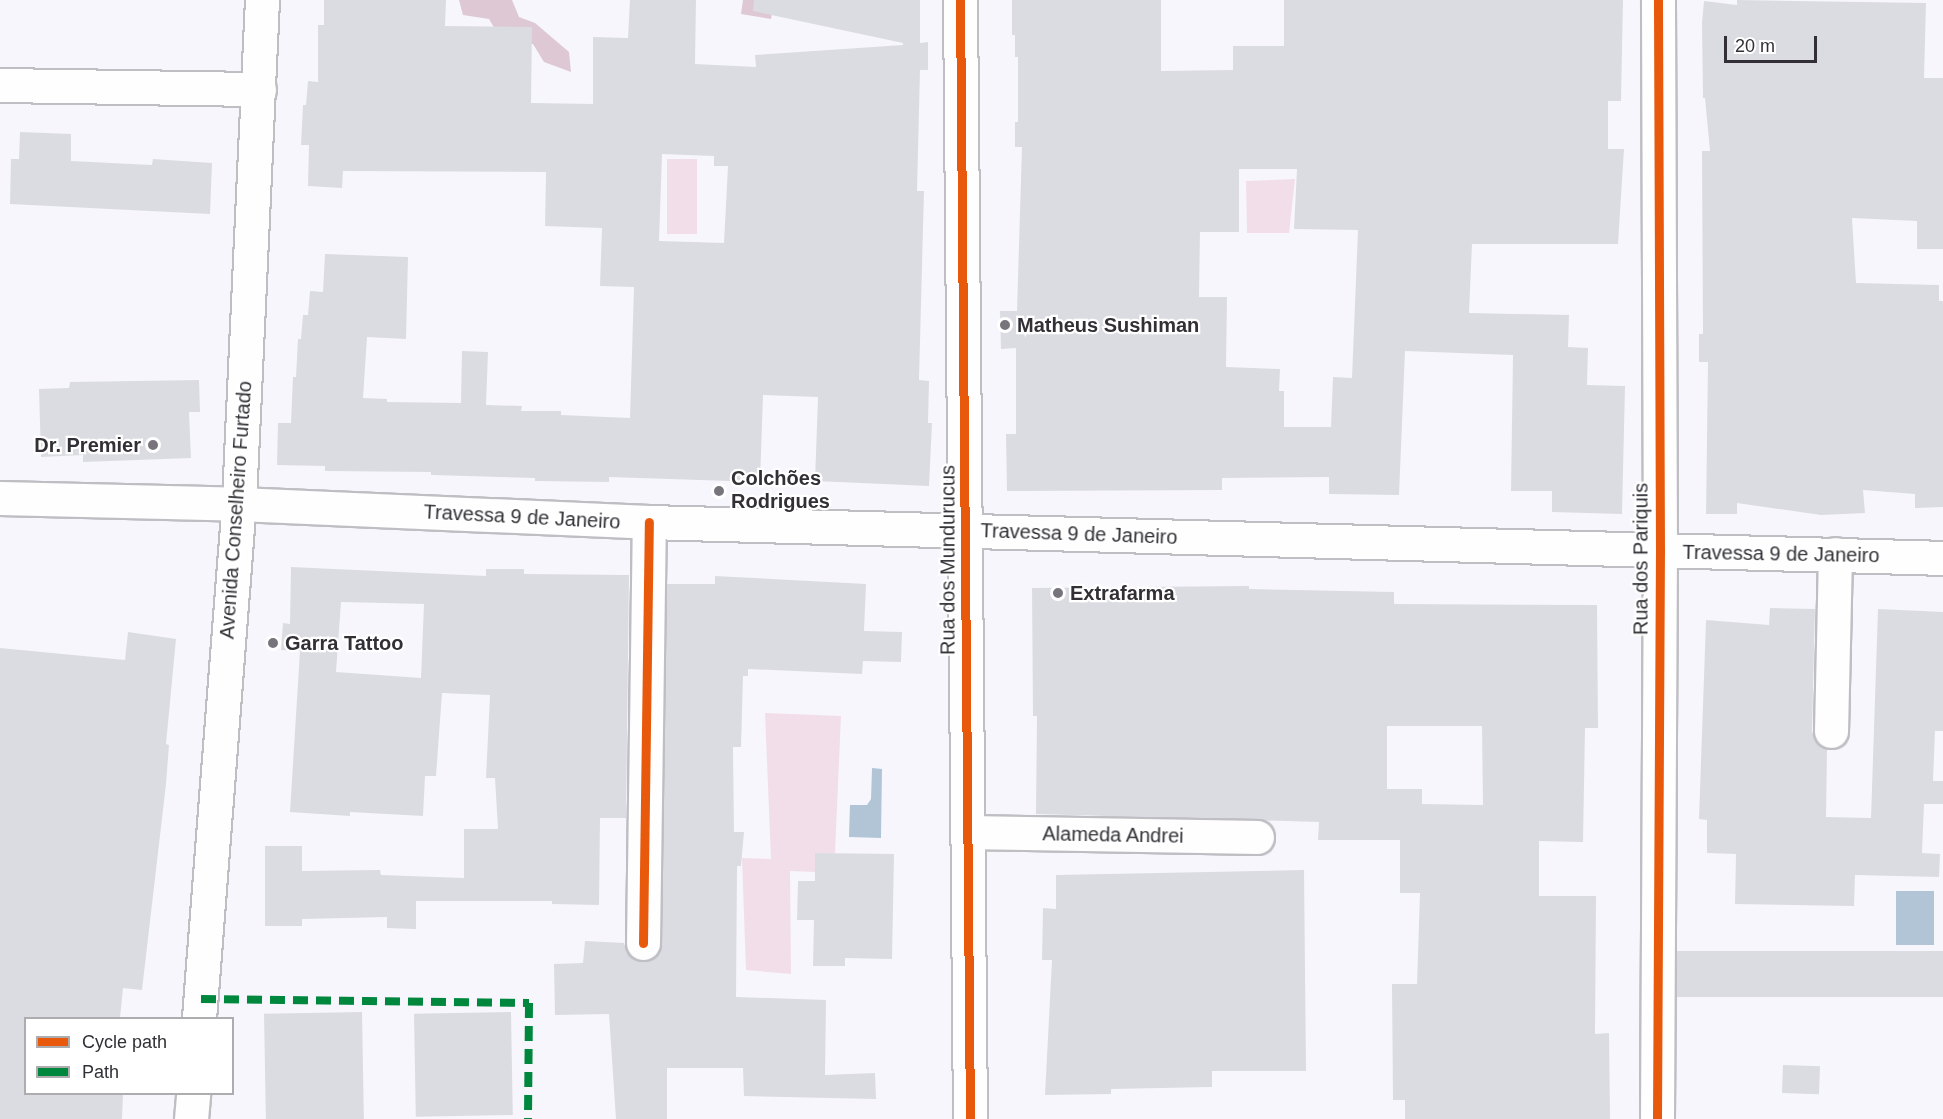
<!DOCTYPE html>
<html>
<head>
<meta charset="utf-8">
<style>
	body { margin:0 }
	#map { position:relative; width:1943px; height:1119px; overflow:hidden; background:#f7f6fc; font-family:Helvetica,sans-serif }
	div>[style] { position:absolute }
	.green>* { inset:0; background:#f2dee9; transform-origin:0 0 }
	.forest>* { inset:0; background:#ddc8d4 }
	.water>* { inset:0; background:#b1c5d7; transform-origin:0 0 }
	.building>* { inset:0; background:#dbdce2; transform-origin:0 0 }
	.roads { filter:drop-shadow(2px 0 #bfbec3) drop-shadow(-2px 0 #bfbec3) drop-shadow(0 2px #bfbec3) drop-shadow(0 -2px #bfbec3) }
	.minor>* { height:33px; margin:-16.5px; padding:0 16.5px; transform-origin:16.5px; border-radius:16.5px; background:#fefeff }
	.major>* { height:33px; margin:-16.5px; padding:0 16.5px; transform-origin:16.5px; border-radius:16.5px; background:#fefeff }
	.quiet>* { height:8px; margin-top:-4px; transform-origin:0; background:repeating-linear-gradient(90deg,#00873e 0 15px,transparent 0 23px) }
	.cycleway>* { height:9px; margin:-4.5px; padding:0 4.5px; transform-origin:4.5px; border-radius:4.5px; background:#e8590c }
	.dots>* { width:16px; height:16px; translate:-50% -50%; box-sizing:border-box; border:3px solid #fff; border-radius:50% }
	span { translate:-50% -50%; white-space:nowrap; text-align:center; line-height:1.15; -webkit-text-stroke:4.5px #fff; paint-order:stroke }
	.poi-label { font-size:20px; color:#323036; font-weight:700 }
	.left { translate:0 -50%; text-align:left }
	.right { translate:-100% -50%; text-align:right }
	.street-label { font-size:20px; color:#323036 }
	.legend { position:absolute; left:24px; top:1017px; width:210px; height:78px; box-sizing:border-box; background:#fff; border:2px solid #adacaf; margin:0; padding:8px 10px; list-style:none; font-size:18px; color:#323036 }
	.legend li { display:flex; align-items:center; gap:12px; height:30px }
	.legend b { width:30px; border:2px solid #adacaf }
	.scale { position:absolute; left:1724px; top:36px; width:93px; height:27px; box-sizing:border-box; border:3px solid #323036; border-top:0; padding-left:8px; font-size:18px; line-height:21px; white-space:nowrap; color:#323036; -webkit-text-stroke:4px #fff; paint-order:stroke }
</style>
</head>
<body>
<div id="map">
	<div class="green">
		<div style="left:667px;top:159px;width:30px;height:75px"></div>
		<div style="clip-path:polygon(1295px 179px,1289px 233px,1247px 233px,1246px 181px)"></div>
		<div style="clip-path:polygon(765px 713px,841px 716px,835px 853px,815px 853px,815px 872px,790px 871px,791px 974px,746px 970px,742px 858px,771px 859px)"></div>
	</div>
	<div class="forest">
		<div style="clip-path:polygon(459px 0,512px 0,519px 17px,535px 23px,569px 52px,571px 72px,544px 62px,533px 44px,505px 46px,489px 19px,463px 15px)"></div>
		<div style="clip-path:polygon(743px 0,774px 0,771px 19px,741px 14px)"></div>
	</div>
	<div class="water">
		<div style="clip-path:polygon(872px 768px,882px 769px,881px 838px,849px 837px,850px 805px,867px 805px,871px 799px)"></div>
		<div style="left:1896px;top:891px;width:38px;height:54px"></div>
	</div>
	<div class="building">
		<div style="clip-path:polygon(evenodd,324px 0,446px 0,445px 26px,532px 27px,531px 103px,593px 104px,593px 37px,628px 38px,630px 0,696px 0,695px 64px,756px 67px,755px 55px,903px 45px,903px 43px,753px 11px,754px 0,920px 0,920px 43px,928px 42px,928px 70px,920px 70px,917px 191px,924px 191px,919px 380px,929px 381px,928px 423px,932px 423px,929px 486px,815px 481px,818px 397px,763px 395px,760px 482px,609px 477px,609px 482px,535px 481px,535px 478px,431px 475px,431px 472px,325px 471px,325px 466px,277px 465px,278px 423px,291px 423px,293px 377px,296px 377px,298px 339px,301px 339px,303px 315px,308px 315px,310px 291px,323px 292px,325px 254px,408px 257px,406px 339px,367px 337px,363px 398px,387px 399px,387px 402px,461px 403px,462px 351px,488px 352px,486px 405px,522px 406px,521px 411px,561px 411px,561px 415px,630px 418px,634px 287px,600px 286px,602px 228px,545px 226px,546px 172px,343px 171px,342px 188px,308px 186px,309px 145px,301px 145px,303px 105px,306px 105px,308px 81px,318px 82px,318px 25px,324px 25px,324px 0,662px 154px,714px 156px,714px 166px,728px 166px,724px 243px,659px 241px,662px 154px)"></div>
		<div style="clip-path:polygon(evenodd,1012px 0,1161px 0,1161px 71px,1233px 70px,1233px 46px,1284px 46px,1284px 0,1623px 0,1621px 101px,1608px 101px,1608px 149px,1624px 149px,1618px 244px,1472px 244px,1469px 313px,1569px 315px,1568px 347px,1588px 348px,1587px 385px,1625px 386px,1622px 514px,1552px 512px,1552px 491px,1511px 491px,1513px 355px,1405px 351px,1399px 495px,1329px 494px,1329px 477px,1222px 478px,1222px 490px,1007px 491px,1006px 434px,1016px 434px,1016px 348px,1001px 349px,1000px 311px,1017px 311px,1022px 147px,1015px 147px,1015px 122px,1018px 122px,1018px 57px,1015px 57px,1015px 35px,1012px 35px,1012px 0,1239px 169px,1297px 169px,1294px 229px,1358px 230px,1352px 378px,1333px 377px,1331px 427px,1284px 427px,1284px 391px,1279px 391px,1280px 369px,1226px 367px,1227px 297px,1199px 297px,1200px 232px,1239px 232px,1239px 169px)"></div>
		<div style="clip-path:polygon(1737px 0,1926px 3px,1924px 78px,1943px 78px,1943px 249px,1917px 249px,1917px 221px,1852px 218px,1856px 283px,1939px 285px,1939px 301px,1943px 301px,1943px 507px,1915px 508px,1915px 494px,1863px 490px,1865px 513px,1821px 515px,1737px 503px,1737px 514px,1706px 514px,1708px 362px,1699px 362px,1699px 334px,1703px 334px,1702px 151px,1710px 151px,1705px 98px,1703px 98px,1702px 23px,1704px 1px,1737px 5px)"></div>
		<div style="clip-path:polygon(20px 132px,71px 134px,71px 161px,152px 165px,153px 159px,212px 163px,210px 214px,10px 204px,11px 159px,19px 159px)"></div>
		<div style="clip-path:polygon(199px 380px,200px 412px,189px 412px,191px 458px,83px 462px,83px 455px,41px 457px,39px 389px,69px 388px,70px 382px)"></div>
		<div style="clip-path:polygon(evenodd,291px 567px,486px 576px,486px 569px,524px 569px,524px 574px,629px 575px,626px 818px,600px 818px,599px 905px,552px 904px,552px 901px,416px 901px,416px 929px,387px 928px,387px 917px,302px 919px,302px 926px,265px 926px,265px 846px,302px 846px,302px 871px,380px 870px,381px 875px,464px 878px,464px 829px,498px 829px,495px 778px,486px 778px,490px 695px,442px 693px,436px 776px,425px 776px,423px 816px,350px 812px,350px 816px,290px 812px,300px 651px,281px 650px,283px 623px,290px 624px,291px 567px,341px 602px,424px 604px,421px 678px,336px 672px,341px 602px)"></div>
		<div style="clip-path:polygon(715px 576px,866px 584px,864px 631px,902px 632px,901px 662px,863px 661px,862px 674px,748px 669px,748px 676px,743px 676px,741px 747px,733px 747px,734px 832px,744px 832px,741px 866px,737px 866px,736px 997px,826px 1000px,825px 1075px,875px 1073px,876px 1099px,744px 1096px,743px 1068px,667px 1068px,667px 1119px,616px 1119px,609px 1014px,555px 1015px,554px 964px,583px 963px,585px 941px,624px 943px,627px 953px,634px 959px,642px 962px,653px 959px,659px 952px,662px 943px,667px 584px,715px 584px)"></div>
		<div style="clip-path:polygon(evenodd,1249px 586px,1249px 589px,1394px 592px,1394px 604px,1597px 605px,1598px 728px,1585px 728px,1583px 842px,1539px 841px,1539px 896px,1596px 896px,1595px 1034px,1609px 1033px,1610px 1119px,1405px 1119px,1405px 1100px,1393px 1100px,1392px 984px,1417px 984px,1420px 893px,1400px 893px,1400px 840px,1318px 840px,1319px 822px,1036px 814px,1037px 716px,1033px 716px,1032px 588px,1249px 586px,1387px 726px,1482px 726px,1483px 805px,1422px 804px,1422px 789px,1387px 789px,1387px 726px)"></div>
		<div style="clip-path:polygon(1770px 608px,1815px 609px,1812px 731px,1815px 740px,1827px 749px,1826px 817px,1871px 818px,1878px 609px,1943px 612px,1943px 731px,1935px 731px,1933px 781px,1943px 781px,1943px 804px,1924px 804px,1922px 853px,1940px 854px,1939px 877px,1855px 875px,1854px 906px,1735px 904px,1736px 854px,1707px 853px,1707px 820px,1699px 819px,1706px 620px,1769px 625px)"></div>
		<div style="clip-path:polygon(128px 632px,176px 639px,166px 744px,169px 745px,166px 784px,142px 990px,123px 988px,120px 1018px,26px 1018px,26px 1094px,123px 1094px,122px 1119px,0 1119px,0 648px,125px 660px)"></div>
		<div style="clip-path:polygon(815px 853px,894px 854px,892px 959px,845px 958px,845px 966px,813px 966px,814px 920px,797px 920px,798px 881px,815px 881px)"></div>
		<div style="clip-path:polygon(1304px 870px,1306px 1071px,1212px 1071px,1212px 1087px,1111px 1089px,1111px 1094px,1045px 1095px,1052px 960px,1042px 960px,1043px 908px,1056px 909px,1056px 875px)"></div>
		<div style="left:1677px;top:951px;width:266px;height:46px"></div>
		<div style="left:362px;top:1012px;width:107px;height:98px;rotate:89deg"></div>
		<div style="left:511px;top:1012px;width:103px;height:97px;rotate:89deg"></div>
		<div style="left:1783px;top:1065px;width:37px;height:28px;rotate:2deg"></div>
	</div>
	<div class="roads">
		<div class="minor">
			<div style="left:960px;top:0;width:1119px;rotate:89.49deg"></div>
			<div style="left:0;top:85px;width:259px;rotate:0.9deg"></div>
			<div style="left:1831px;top:731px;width:177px;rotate:-88.7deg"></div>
			<div style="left:969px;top:832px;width:288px;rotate:1deg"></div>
			<div style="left:643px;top:943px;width:421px;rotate:-89.2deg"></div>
			<div style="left:1657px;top:1119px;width:567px;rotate:-89.7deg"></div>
			<div style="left:1660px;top:552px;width:552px;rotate:-90.21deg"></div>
		</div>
		<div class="major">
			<div style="left:0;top:498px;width:239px;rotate:1.4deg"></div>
			<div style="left:239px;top:504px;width:410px;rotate:2.5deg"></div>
			<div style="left:649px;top:522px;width:1295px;rotate:1.59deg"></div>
			<div style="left:199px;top:1018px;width:520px;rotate:-85.58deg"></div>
			<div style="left:239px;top:500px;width:501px;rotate:-87.37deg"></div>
			<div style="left:191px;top:1119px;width:25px;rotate:-85deg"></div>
		</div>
	</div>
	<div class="quiet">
		<div style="left:201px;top:999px;width:328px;rotate:0.7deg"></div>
		<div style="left:529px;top:1003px;width:116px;rotate:90.5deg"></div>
	</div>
	<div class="cycleway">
		<div style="left:960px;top:0;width:1119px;rotate:89.49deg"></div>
		<div style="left:643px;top:943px;width:421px;rotate:-89.2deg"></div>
		<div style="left:1657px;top:1119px;width:567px;rotate:-89.7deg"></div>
		<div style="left:1660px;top:552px;width:552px;rotate:-90.21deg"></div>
	</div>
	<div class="dots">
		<div style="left:1005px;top:325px;background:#77757b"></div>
		<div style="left:153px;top:445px;background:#77757b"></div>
		<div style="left:719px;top:491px;background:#77757b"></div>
		<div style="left:1058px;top:593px;background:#77757b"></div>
		<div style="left:273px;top:643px;background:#77757b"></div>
	</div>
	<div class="poi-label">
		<span class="left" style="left:1017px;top:325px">Matheus Sushiman</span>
		<span class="right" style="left:141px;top:445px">Dr. Premier</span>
		<span class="left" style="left:731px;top:490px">Colchões<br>Rodrigues</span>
		<span class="left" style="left:1070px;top:593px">Extrafarma</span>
		<span class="left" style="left:285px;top:643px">Garra Tattoo</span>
	</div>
	<div class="street-label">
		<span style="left:236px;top:510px;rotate:-86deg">Avenida Conselheiro Furtado</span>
		<span style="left:522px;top:517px;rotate:3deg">Travessa 9 de Janeiro</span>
		<span style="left:1079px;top:534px;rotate:2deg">Travessa 9 de Janeiro</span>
		<span style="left:1781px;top:554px;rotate:1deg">Travessa 9 de Janeiro</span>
		<span style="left:1641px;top:559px;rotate:-90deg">Rua dos Pariquis</span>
		<span style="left:948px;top:560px;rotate:-90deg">Rua dos Mundurucus</span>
		<span style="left:1113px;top:835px;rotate:1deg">Alameda Andrei</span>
	</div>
	<ul class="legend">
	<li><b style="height:8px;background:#e8590c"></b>Cycle path</li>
	<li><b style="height:8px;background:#00873e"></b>Path</li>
	</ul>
	<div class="scale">20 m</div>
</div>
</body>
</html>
